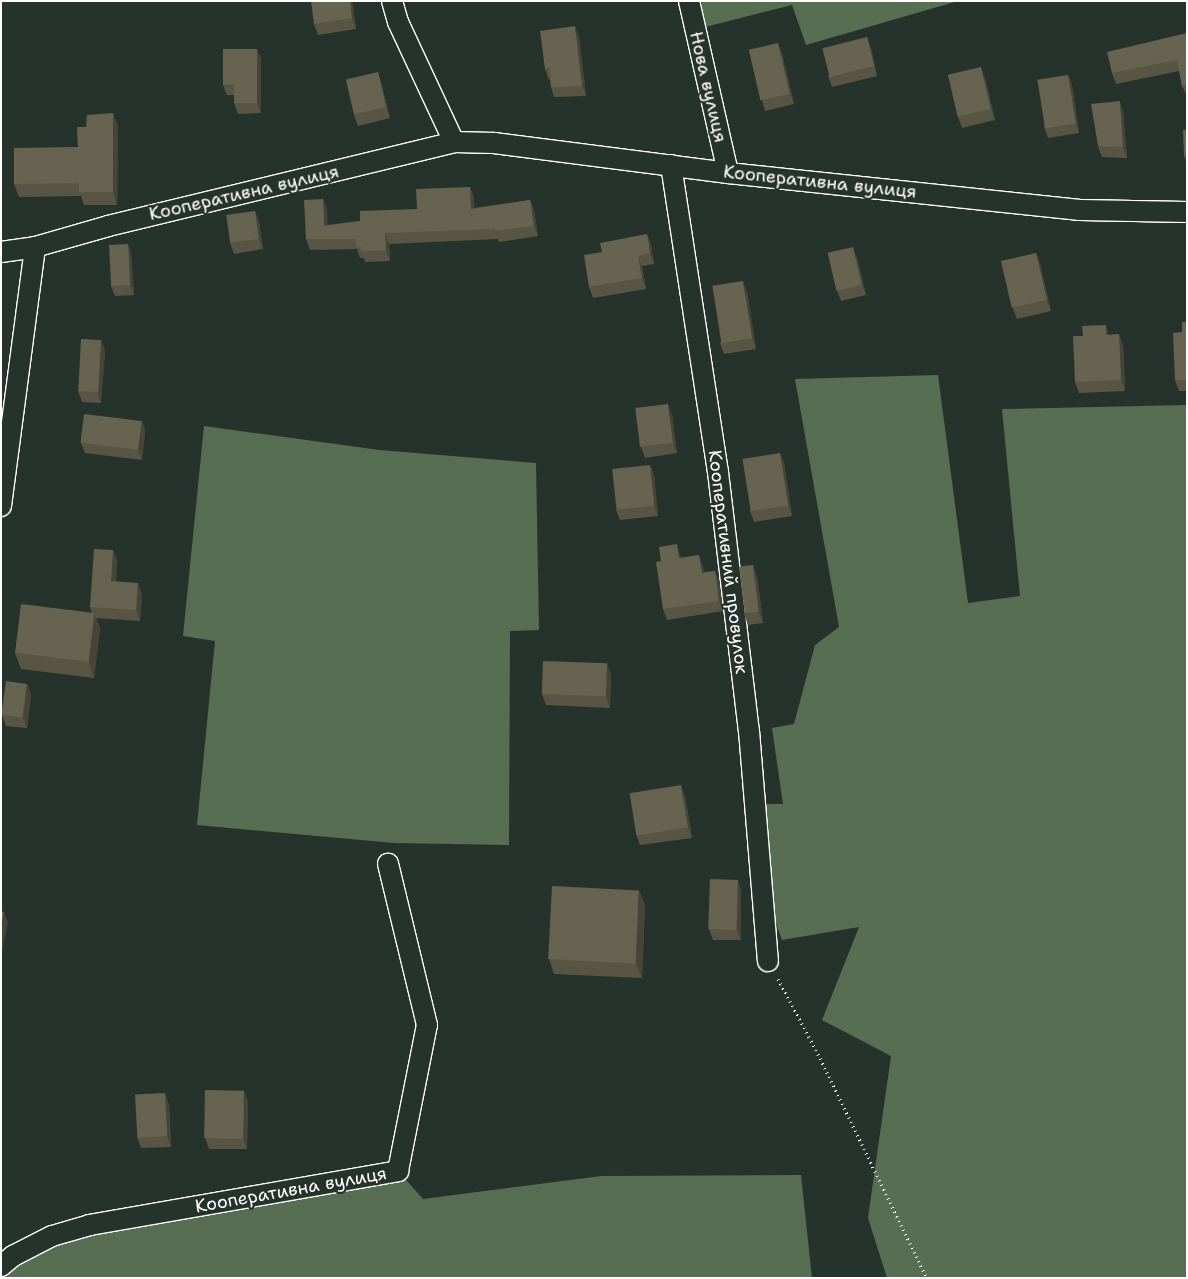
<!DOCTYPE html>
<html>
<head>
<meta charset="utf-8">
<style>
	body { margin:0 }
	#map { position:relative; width:1188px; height:1279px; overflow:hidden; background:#26332d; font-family:"Shantell Sans",sans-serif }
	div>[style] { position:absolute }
	.green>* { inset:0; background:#576e53 }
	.path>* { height:3px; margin-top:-1.5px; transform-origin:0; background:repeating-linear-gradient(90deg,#fff 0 1px,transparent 0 5px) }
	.roads { filter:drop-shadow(1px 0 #fff) drop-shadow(-1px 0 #fff) drop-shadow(0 1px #fff) drop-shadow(0 -1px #fff) }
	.street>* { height:20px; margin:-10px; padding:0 10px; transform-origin:10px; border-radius:10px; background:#26332d }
	.wall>* { inset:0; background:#585545 }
	.shaded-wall>* { inset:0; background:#474538 }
	.building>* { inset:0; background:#666350; transform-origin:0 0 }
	span { translate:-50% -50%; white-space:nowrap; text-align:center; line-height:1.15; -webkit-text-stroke:4.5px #26332d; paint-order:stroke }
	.street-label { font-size:18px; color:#fff }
	.frame { position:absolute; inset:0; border:2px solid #fff; pointer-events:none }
</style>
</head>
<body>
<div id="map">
	<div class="green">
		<div style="clip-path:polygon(701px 1px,958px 1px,806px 45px,792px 5px,705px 27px)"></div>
		<div style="clip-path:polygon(938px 375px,968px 603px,1020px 596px,1002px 409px,1187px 405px,1187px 1278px,887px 1278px,868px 1218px,891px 1056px,822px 1020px,859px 927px,782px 940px,772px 913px,765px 804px,783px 804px,772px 728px,794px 724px,815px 645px,839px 627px,795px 379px)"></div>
		<div style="clip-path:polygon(204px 426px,379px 450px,536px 463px,539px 630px,510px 631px,509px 845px,394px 843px,197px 825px,215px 641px,183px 636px)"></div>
		<div style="clip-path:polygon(398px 1171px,423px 1199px,601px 1176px,801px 1175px,812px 1278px,1px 1278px,1px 1266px,52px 1236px)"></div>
	</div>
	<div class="path">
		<div style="left:778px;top:979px;width:85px;rotate:61.9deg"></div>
		<div style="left:818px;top:1054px;width:249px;rotate:64.1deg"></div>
	</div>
	<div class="roads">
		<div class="street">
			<div style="left:392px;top:1px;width:22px;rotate:74deg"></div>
			<div style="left:398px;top:22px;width:132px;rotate:65deg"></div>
			<div style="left:689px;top:1px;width:176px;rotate:77.2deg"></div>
			<div style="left:671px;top:165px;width:311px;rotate:81.3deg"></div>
			<div style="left:718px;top:472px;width:261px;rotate:83.2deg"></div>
			<div style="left:749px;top:731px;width:231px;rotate:85.3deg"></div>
			<div style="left:1px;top:252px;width:34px;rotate:-8deg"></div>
			<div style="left:35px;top:247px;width:76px;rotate:-16deg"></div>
			<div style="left:108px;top:226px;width:356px;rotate:-13.6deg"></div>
			<div style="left:454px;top:142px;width:40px;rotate:1.4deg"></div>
			<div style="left:494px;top:143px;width:236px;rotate:7.3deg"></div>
			<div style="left:728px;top:173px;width:354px;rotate:6deg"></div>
			<div style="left:1080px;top:210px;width:107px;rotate:1.1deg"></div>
			<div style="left:1px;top:506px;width:261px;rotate:-82.5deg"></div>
			<div style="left:1px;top:1266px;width:16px;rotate:-40deg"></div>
			<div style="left:13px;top:1256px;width:44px;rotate:-27.1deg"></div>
			<div style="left:52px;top:1236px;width:40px;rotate:-16deg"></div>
			<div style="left:90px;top:1225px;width:313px;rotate:-9.9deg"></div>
			<div style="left:398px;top:1171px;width:149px;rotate:-78.8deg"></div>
			<div style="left:427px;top:1025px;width:166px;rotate:-103.6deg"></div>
		</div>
	</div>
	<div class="wall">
		<div style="clip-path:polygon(352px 1px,356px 29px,318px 35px,314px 24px)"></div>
		<div style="clip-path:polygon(1187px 33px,1187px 96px,1182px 86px,1179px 71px,1116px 84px,1112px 73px)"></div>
		<div style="clip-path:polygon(579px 37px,586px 96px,554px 97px,551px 87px,550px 79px,549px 80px,545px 69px)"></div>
		<div style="clip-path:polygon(867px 37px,871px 48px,877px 76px,832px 87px,828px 76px)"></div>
		<div style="clip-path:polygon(257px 49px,261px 59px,261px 113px,238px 114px,234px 103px,234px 95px,227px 95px,223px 85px)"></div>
		<div style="clip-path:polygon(782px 53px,794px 104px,765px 111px,762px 100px)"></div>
		<div style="clip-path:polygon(378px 72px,381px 82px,390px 118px,358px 126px,354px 115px)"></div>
		<div style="clip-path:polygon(1068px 75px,1072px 85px,1079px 133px,1048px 138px,1044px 127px)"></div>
		<div style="clip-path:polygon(985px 78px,995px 120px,962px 128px,958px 117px)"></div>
		<div style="clip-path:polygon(1123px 112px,1127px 158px,1102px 157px,1098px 146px)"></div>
		<div style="clip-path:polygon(113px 113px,118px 127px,117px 205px,84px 205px,81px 196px,19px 197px,14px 184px,78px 147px,86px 127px)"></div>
		<div style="clip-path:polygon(1187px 130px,1187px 161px,1186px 161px,1184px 156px)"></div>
		<div style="clip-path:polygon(470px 187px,474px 198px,474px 208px,530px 200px,534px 210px,538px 236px,499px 242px,498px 239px,389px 244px,390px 261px,365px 262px,364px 258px,360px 258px,357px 249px,310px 250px,306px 239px,323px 199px,327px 210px,327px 225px,360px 221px,417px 209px)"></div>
		<div style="clip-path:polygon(255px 211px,259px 222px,263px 249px,234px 254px,230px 243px)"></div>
		<div style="clip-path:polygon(647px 234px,651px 245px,654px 264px,642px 266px,646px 289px,593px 298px,589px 287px,602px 252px)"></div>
		<div style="clip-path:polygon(128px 244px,131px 255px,134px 295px,115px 296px,111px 286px)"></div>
		<div style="clip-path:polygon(1036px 253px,1040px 264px,1051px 311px,1017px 319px,1013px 309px)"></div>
		<div style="clip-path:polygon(857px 258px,866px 295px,841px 301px,837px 290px)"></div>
		<div style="clip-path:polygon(747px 291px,756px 349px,724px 354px,720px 343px)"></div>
		<div style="clip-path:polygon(1187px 322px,1187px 391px,1179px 391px,1175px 380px,1182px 332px)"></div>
		<div style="clip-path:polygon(1109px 335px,1123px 345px,1125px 391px,1079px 393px,1075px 382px)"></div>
		<div style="clip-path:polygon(101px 340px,105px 351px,101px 403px,82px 402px,78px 391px)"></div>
		<div style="clip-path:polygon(672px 415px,677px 453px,645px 458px,641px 447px)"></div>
		<div style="clip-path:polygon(142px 421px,145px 431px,142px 460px,85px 453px,81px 443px)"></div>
		<div style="clip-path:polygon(780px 453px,784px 463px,792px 516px,754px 522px,750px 511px)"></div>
		<div style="clip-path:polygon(650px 465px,654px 475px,658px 516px,620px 520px,616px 510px)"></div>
		<div style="clip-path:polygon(113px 550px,117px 561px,116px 581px,142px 594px,140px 621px,96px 618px,100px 629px,94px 678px,21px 669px,15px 653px,92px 613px,90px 607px)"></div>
		<div style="clip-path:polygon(680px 555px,681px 558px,703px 566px,704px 572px,715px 571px,719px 581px,723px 611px,667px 620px,663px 609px)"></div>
		<div style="clip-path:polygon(757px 576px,763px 623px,748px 625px,744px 614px)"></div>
		<div style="clip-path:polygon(611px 674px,610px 708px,546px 705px,542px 694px)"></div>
		<div style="clip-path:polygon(27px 684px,31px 695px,27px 728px,6px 726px,2px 715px)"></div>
		<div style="clip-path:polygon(685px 796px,692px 838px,640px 845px,636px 834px)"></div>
		<div style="clip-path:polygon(741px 890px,741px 940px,713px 940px,709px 929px)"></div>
		<div style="clip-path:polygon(645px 905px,642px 978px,554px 974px,549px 959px)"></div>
		<div style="clip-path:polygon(248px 1101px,247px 1149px,209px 1149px,205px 1138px)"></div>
		<div style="clip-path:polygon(169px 1104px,171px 1147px,141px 1148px,137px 1137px)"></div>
	</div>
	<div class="shaded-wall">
		<div style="clip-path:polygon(350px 1px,352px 1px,356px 29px,352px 18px)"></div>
		<div style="clip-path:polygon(575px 26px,579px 37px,586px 96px,582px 86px)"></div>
		<div style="clip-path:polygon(867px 37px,871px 48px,877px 76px,874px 66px)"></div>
		<div style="clip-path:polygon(778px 43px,782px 53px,794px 104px,790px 94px)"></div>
		<div style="clip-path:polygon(257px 49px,261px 59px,261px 113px,257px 103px)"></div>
		<div style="clip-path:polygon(981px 67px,985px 78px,995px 120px,991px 109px)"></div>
		<div style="clip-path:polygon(378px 72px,381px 82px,390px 118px,386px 107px)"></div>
		<div style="clip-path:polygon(1068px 75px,1072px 85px,1079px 133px,1076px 123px)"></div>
		<div style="clip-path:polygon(1120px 101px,1123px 112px,1127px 158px,1123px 147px)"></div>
		<div style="clip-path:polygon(113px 113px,118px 127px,117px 205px,113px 192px)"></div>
		<div style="clip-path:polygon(470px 187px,474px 198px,475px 219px,471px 209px)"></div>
		<div style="clip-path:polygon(323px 199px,327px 210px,328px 236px,324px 226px)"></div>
		<div style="clip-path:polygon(530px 200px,534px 210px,538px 236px,534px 226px)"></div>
		<div style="clip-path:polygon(255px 211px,259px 222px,263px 249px,259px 239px)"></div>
		<div style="clip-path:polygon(385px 233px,389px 244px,390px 261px,386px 250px)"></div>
		<div style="clip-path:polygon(647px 234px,651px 245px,654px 264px,650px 253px)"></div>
		<div style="clip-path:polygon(128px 244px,131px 255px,134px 295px,130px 285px)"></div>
		<div style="clip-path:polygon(853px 247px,857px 258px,866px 295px,862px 285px)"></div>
		<div style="clip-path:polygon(1036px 253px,1040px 264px,1051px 311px,1047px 300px)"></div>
		<div style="clip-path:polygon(638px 256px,642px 266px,646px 289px,642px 278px)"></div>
		<div style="clip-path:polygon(743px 281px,747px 291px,756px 349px,752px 338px)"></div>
		<div style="clip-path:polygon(1106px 325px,1109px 336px,1106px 335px)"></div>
		<div style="clip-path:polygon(1119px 334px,1123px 345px,1125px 391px,1121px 380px)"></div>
		<div style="clip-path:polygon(101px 340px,105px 351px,101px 403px,98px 393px)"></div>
		<div style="clip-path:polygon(668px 404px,672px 415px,677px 453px,673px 443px)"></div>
		<div style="clip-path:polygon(142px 421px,145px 431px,142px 460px,138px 449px)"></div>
		<div style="clip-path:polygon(780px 453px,784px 463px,792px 516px,788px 505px)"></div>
		<div style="clip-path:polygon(650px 465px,654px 475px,658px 516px,654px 506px)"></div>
		<div style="clip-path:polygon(677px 544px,680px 555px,683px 569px,679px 558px)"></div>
		<div style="clip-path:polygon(113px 550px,117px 561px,115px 591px,111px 581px)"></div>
		<div style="clip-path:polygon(699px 555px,703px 566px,706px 583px,702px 573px)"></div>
		<div style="clip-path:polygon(753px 565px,757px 576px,763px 623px,759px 612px)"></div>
		<div style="clip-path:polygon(715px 571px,719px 581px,723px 611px,719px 601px)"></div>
		<div style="clip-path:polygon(138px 583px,142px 594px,140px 621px,136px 610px)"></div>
		<div style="clip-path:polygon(94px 613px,100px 629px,94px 678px,89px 662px)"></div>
		<div style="clip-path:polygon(607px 663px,611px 674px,610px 708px,606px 697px)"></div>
		<div style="clip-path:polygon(27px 684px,31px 695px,27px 728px,23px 718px)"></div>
		<div style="clip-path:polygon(681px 785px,685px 796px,692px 838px,688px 827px)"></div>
		<div style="clip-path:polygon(738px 880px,741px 890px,741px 940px,737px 930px)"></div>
		<div style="clip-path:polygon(639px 890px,645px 905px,642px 978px,636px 963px)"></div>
		<div style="clip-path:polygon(4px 912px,8px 922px,2px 951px,1px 948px,1px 926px)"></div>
		<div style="clip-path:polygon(244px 1091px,248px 1101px,247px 1149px,243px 1138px)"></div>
		<div style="clip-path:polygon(165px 1093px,169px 1104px,171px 1147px,167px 1136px)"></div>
	</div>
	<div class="building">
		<div style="clip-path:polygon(311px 1px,350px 1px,352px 18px,314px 24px)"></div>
		<div style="clip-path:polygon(575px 26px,582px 86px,551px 87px,550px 68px,545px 69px,540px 31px)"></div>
		<div style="clip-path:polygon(1187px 33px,1187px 85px,1182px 86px,1177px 60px,1112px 73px,1107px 52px)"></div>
		<div style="left:867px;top:37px;width:30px;height:46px;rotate:76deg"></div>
		<div style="left:778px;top:43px;width:52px;height:30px;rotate:77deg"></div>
		<div style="clip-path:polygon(223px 49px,257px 49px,257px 103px,234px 103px,234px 84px,223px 85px)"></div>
		<div style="left:981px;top:67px;width:43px;height:34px;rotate:77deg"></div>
		<div style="left:378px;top:72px;width:36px;height:33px;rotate:77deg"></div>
		<div style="left:1068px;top:75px;width:49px;height:31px;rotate:81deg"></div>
		<div style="clip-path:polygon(1120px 101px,1123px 147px,1098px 146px,1091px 104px)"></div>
		<div style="clip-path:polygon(113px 113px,113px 192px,79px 192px,79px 183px,14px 184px,14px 148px,78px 147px,77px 127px,86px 127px,87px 115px)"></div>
		<div style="clip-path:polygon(1183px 130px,1187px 130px,1187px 155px,1184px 156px)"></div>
		<div style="clip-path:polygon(470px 187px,471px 209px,530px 200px,534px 226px,495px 231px,495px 229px,385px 233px,386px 250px,361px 251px,361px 247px,357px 248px,355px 239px,306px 239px,304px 200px,323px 199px,324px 226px,360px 221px,360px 211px,417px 209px,416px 189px)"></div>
		<div style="left:255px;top:211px;width:28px;height:29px;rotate:82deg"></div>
		<div style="clip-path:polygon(647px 234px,650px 253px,638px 256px,642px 278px,589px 287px,584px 255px,602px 252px,600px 243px)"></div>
		<div style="left:128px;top:244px;width:41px;height:19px;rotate:87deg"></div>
		<div style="left:853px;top:247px;width:39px;height:26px;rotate:77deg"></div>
		<div style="left:1036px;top:253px;width:48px;height:36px;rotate:77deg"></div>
		<div style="left:743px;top:281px;width:58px;height:31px;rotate:81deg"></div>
		<div style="clip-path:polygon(1182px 322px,1187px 322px,1187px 380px,1175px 380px,1173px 333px,1182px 332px)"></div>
		<div style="clip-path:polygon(1106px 325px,1106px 335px,1119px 334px,1121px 380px,1075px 382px,1073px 336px,1083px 336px,1082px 326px)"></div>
		<div style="left:81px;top:339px;width:20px;height:52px;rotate:3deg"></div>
		<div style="left:668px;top:404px;width:39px;height:33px;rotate:83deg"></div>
		<div style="left:84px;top:414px;width:58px;height:29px;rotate:7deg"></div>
		<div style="left:780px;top:453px;width:53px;height:38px;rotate:81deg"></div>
		<div style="left:650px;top:465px;width:41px;height:38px;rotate:84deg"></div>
		<div style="clip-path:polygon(677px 544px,679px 558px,699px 555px,702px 573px,715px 571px,719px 601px,663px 609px,656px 562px,661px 561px,659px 547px)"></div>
		<div style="clip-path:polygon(94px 549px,113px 550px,111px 581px,138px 583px,136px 610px,90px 607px)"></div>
		<div style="left:753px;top:565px;width:47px;height:14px;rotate:83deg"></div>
		<div style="left:21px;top:604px;width:74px;height:49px;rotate:7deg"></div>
		<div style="left:543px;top:661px;width:64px;height:33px;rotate:2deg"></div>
		<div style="left:6px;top:681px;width:21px;height:34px;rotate:8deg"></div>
		<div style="left:681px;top:785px;width:43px;height:52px;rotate:81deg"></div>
		<div style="left:710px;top:879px;width:28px;height:50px;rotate:2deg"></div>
		<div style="left:552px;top:886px;width:87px;height:73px;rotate:3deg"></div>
		<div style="clip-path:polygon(1px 911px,4px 912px,1px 926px)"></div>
		<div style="left:205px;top:1090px;width:39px;height:48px;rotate:1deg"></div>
		<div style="left:165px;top:1093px;width:43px;height:30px;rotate:87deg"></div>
	</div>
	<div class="street-label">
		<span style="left:708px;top:87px;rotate:77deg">Нова вулиця</span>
		<span style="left:820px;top:182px;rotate:6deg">Кооперативна вулиця</span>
		<span style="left:244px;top:193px;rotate:-13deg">Кооперативна вулиця</span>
		<span style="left:728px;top:562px;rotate:83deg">Кооперативний провулок</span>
		<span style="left:291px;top:1190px;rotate:-10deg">Кооперативна вулиця</span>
	</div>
	<div class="frame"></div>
</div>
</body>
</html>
